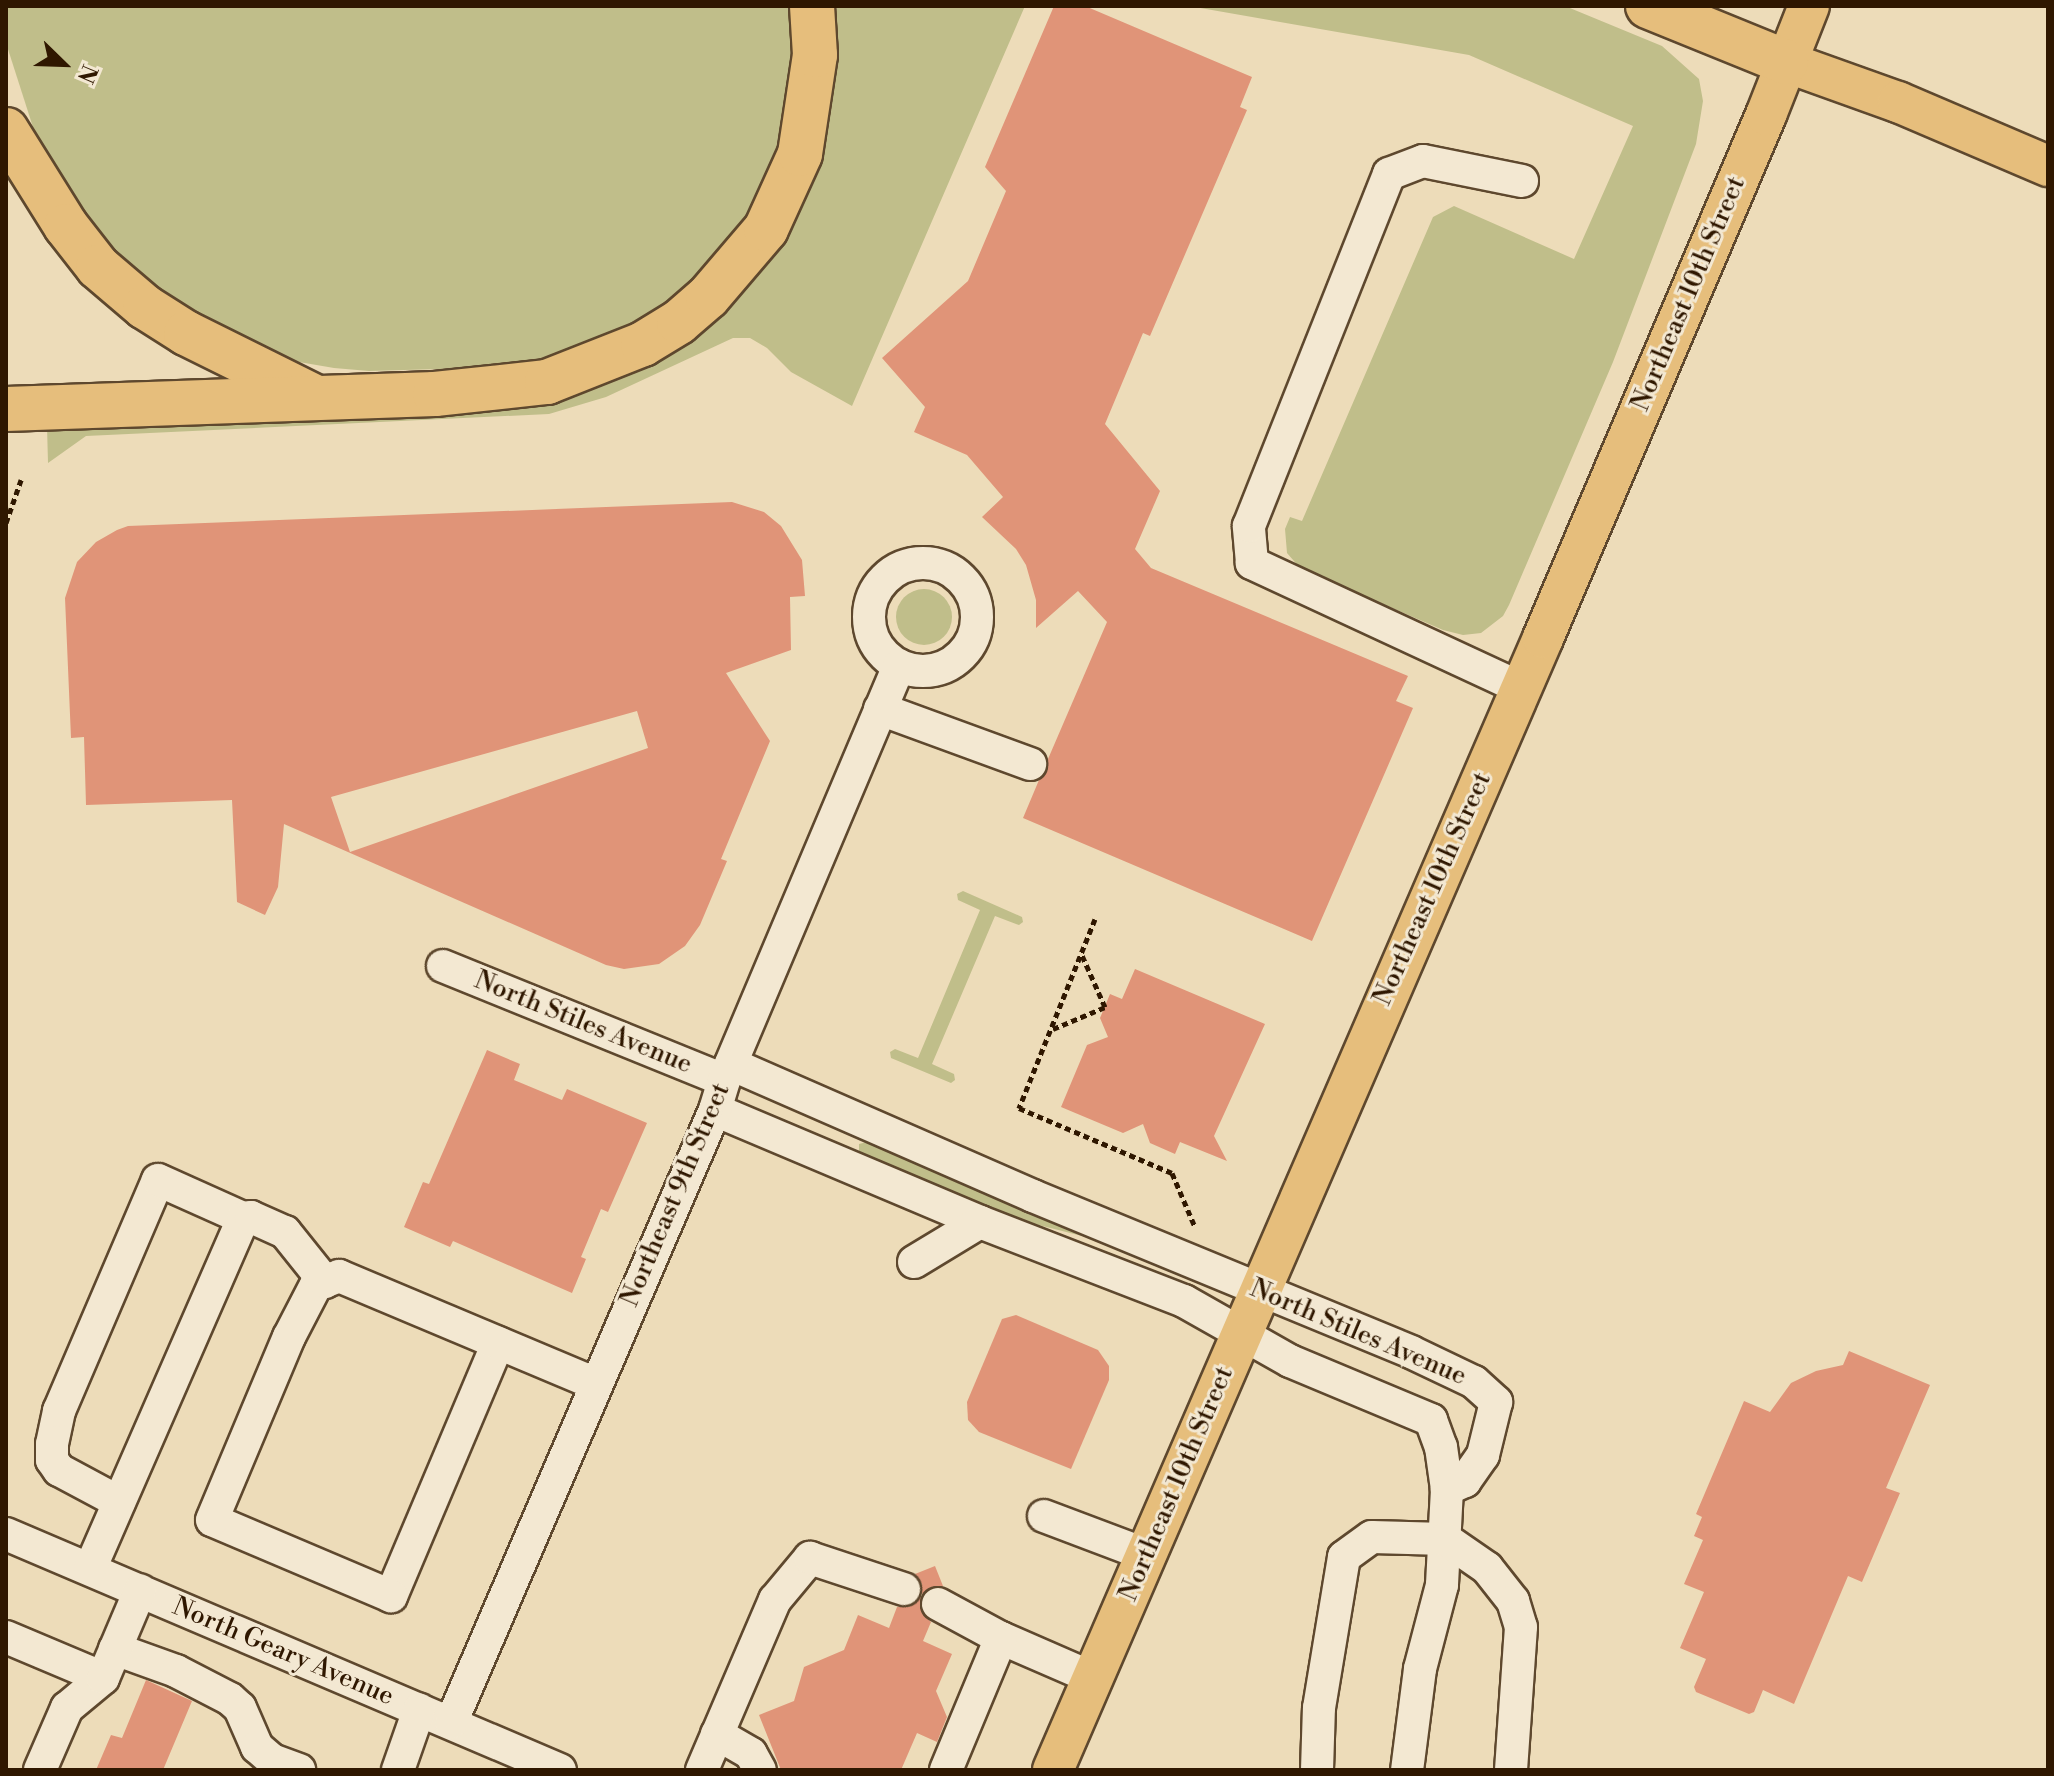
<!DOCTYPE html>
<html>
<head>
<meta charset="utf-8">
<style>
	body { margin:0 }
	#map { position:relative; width:2054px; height:1776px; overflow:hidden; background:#eddcb9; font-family:"Libre Bodoni",serif }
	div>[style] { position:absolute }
	.green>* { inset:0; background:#c0be8a }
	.round { border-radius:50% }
	.building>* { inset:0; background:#e09478 }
	.path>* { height:5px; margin-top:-2.5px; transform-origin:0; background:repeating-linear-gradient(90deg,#2f1700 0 6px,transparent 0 10px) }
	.roads { filter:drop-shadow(2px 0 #5e482e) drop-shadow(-2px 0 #5e482e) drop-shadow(0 2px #5e482e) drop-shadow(0 -2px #5e482e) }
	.minor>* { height:32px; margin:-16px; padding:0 16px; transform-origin:16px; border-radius:16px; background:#f3e8d2 }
	.minor>.ring { margin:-16px; padding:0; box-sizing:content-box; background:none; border:32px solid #f3e8d2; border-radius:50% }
	.major>* { height:40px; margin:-20px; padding:0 20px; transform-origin:20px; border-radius:20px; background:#e6be7c }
	.highway>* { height:44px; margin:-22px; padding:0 22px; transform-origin:22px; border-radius:22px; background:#e6be7c }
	span { translate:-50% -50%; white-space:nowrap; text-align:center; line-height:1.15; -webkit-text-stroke:6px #f3e8d2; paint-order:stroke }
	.street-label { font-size:26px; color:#2f1700 }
	.frame { position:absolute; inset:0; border:8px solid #2f1700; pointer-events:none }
	.north { position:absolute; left:24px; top:24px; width:80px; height:80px; -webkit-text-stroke:6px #f3e8d2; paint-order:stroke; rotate:113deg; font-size:22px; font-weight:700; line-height:32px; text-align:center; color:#2f1700 }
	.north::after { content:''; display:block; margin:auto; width:28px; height:36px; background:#2f1700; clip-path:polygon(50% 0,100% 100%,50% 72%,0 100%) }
</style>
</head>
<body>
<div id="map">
	<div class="green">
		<div style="clip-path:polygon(6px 6px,791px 6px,794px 42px,792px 98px,781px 149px,761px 195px,738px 232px,712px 265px,650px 318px,553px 359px,512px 367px,369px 371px,334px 368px,299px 362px,236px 342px,118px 263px,40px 149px,6px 43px)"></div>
		<div style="clip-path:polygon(828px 6px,1025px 6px,852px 406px,791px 372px,767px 348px,750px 338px,733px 338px,606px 397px,549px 414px,86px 436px,48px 463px,47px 426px,489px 409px,738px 293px)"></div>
		<div style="clip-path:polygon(1189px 6px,1565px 6px,1662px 46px,1699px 79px,1703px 101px,1696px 144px,1613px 362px,1509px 605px,1503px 616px,1481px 633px,1463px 635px,1443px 630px,1300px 568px,1287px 553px,1285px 529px,1290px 517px,1302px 521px,1433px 217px,1454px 206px,1574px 259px,1633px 126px,1469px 55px)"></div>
		<div class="round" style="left:896px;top:589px;width:56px;height:56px"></div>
		<div style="clip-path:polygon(963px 891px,1022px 917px,1023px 922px,1019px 925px,995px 916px,932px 1064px,954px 1074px,955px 1080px,951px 1083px,891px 1058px,890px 1052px,895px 1049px,918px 1058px,980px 910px,958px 900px,957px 894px)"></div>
		<div style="clip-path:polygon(867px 1142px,1082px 1234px,1082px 1236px,988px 1212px,859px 1157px,859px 1144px)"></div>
	</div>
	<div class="building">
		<div style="clip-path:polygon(1054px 6px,1085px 6px,1252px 77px,1240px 107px,1247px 110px,1150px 336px,1143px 333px,1105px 424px,1160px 491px,1135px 549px,1151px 568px,1408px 676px,1396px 701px,1413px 708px,1312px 941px,1023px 818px,1039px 780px,1047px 771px,1048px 759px,1107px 622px,1078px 591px,1036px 628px,1036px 600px,1026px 565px,1016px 549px,982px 517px,1003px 497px,967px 455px,914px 432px,925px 407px,882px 358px,968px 281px,1006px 191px,985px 167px)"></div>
		<div style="clip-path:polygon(evenodd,732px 502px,764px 512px,781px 526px,802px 560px,805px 596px,790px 597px,791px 650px,726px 673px,770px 741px,721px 859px,727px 861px,700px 925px,685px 946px,659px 964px,624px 969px,606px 965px,284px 824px,278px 887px,265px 915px,237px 902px,232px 800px,86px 805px,84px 737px,71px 738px,65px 598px,77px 562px,96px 542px,117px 530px,128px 526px,732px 502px,637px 711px,648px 748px,350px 852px,331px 797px,637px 711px)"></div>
		<div style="clip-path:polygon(1135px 969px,1265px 1024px,1214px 1136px,1227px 1161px,1180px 1142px,1175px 1154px,1150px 1143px,1143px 1124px,1123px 1133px,1061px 1107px,1087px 1045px,1108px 1037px,1100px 1018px,1110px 994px,1122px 999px)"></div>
		<div style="clip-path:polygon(487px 1050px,520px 1064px,514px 1080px,562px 1100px,567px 1089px,647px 1123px,608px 1212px,601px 1209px,581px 1257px,586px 1259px,572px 1293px,453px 1241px,450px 1247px,404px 1227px,423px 1182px,429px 1184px)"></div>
		<div style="clip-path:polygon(1016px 1315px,1098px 1350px,1109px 1366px,1109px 1380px,1071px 1469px,979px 1432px,968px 1420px,967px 1402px,1002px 1319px)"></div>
		<div style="clip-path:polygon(1849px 1351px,1930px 1385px,1886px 1488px,1900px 1493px,1862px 1582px,1848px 1576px,1794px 1704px,1763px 1690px,1754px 1712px,1749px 1714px,1696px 1692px,1694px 1687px,1706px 1659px,1680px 1648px,1704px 1592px,1684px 1584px,1703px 1540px,1694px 1536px,1702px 1517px,1696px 1514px,1744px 1401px,1770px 1412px,1791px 1383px,1816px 1371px,1843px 1365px)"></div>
		<div style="clip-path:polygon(935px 1566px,943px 1586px,929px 1588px,922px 1594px,922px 1584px,915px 1574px)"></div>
		<div style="clip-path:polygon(921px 1597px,922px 1613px,931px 1622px,923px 1641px,952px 1654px,936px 1691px,947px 1717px,937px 1742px,917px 1733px,901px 1770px,781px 1770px,759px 1715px,794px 1701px,804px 1667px,844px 1650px,858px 1615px,889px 1628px,897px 1607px,909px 1607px)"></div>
		<div style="clip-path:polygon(146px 1680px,192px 1701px,163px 1770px,96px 1770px,111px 1735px,122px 1738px)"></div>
	</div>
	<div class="path">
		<div style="left:6px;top:523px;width:46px;rotate:-70.8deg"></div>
		<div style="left:1095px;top:919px;width:204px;rotate:111.9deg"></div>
		<div style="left:1019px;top:1108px;width:166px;rotate:23deg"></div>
		<div style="left:1172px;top:1173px;width:59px;rotate:66.9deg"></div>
		<div style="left:1053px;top:1029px;width:56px;rotate:-22.9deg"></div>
		<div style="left:1105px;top:1007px;width:59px;rotate:-114deg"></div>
	</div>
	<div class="roads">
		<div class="minor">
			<div class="ring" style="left:869px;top:563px;width:76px;height:76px"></div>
			<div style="left:1521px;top:688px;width:297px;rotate:-155.1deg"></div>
			<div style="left:1252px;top:563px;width:37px;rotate:-95deg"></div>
			<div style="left:1249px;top:526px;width:379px;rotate:-68.3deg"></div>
			<div style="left:1389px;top:174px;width:36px;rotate:-21deg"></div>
			<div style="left:1423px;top:161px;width:101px;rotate:11.4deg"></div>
			<div style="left:880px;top:709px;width:160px;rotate:20.1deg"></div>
			<div style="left:443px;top:966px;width:303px;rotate:22.1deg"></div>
			<div style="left:731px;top:1064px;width:330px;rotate:23.6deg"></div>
			<div style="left:1033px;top:1196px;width:409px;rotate:22.4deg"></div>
			<div style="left:1411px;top:1352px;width:70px;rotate:25.5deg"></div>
			<div style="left:1474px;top:1382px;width:30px;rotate:42deg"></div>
			<div style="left:1496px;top:1402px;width:55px;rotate:103.8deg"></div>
			<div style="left:1483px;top:1455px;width:32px;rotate:125deg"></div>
			<div style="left:1465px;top:1481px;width:20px;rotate:156deg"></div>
			<div style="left:715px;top:1110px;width:288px;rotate:22.9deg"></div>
			<div style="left:980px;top:1222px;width:219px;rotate:21.2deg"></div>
			<div style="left:1184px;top:1301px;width:122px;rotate:29.5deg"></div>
			<div style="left:1290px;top:1361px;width:153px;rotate:22.7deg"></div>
			<div style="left:1431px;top:1420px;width:29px;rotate:70deg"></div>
			<div style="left:1441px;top:1447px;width:42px;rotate:81.9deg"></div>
			<div style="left:1447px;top:1489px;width:96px;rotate:93deg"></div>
			<div style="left:1442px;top:1585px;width:87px;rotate:104.7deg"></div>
			<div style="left:1420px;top:1669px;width:102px;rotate:97.3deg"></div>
			<div style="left:914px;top:1262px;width:77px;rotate:-31.2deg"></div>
			<div style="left:498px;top:1343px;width:275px;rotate:112.9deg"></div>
			<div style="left:391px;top:1596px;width:194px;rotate:-157deg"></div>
			<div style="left:212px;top:1520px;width:199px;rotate:-67.2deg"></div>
			<div style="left:289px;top:1337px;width:59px;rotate:-62.6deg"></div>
			<div style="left:316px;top:1285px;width:25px;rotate:-21deg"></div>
			<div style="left:339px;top:1276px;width:279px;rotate:22.8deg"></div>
			<div style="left:119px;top:1502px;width:68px;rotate:-151.9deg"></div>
			<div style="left:59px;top:1470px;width:12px;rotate:-125deg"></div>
			<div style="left:52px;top:1460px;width:16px;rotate:-90deg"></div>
			<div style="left:52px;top:1444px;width:34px;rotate:-78deg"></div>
			<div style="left:59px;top:1411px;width:251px;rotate:-66.8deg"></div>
			<div style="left:158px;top:1180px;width:93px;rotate:24.1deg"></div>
			<div style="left:1044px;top:1516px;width:110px;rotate:20.7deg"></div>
			<div style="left:6px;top:1534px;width:602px;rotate:23.07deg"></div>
			<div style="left:90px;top:1569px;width:383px;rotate:-66.4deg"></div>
			<div style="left:243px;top:1218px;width:8px;rotate:-7deg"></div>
			<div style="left:251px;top:1217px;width:37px;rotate:24deg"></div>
			<div style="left:285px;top:1232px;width:64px;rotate:51.3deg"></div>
			<div style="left:938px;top:1604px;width:72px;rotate:28.4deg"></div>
			<div style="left:1001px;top:1638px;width:100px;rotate:23.5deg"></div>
			<div style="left:6px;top:1637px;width:105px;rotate:22.9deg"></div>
			<div style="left:115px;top:1649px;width:65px;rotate:19.8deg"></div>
			<div style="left:176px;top:1671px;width:61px;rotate:27.4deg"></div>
			<div style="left:230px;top:1699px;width:13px;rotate:42deg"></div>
			<div style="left:240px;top:1708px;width:43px;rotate:66.4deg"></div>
			<div style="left:257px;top:1747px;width:20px;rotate:41deg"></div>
			<div style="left:272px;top:1760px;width:29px;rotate:20deg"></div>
			<div style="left:451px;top:1723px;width:667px;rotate:-66.7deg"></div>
			<div style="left:715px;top:1110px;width:31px;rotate:-73deg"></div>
			<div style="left:724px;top:1080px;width:450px;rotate:-67.1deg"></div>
			<div style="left:717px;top:1734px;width:39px;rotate:30deg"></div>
			<div style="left:751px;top:1754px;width:18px;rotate:61deg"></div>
			<div style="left:40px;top:1770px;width:68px;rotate:-66.5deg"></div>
			<div style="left:67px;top:1708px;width:47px;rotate:-39.8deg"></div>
			<div style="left:103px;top:1678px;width:95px;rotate:-67deg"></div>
			<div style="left:398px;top:1770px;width:64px;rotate:-70.7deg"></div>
			<div style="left:702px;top:1770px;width:185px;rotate:-66.8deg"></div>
			<div style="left:775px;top:1600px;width:55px;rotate:-50.2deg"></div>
			<div style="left:810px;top:1558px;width:99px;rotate:18.3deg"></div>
			<div style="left:946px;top:1770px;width:143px;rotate:-67.4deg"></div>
			<div style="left:1317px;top:1770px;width:62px;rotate:-88.2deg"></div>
			<div style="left:1319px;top:1708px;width:153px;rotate:-80.6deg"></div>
			<div style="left:1344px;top:1557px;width:34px;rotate:-36deg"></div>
			<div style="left:1372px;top:1537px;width:73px;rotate:1.6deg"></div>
			<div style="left:1445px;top:1539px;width:51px;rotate:34.6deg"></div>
			<div style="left:1487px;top:1568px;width:42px;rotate:51.8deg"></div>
			<div style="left:1513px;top:1601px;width:27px;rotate:73deg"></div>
			<div style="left:1521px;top:1627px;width:143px;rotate:94deg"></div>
		</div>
		<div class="major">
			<div style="left:1786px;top:62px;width:119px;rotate:19.7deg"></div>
			<div style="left:1898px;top:102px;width:163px;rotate:23.1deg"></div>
			<div style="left:1053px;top:1770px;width:1234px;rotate:-66.59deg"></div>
			<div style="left:1543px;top:638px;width:569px;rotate:-66.91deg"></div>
			<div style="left:1766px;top:115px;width:117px;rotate:-68.5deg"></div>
		</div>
		<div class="highway">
			<div style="left:1648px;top:6px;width:149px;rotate:22.1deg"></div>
			<div style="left:6px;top:130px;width:113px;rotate:58deg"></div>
			<div style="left:66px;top:226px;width:52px;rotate:52deg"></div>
			<div style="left:98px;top:267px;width:62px;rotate:40.4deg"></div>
			<div style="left:145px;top:307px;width:49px;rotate:32.4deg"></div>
			<div style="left:186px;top:333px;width:142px;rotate:26.4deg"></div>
			<div style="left:6px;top:409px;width:429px;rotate:-2deg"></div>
			<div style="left:435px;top:394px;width:113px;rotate:-6.1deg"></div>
			<div style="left:547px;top:382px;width:103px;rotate:-21.6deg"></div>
			<div style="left:643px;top:344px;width:42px;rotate:-31.4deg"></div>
			<div style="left:679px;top:322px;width:38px;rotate:-41deg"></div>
			<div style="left:708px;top:297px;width:89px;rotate:-49.5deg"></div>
			<div style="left:766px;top:229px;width:82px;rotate:-65.6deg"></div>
			<div style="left:800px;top:154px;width:100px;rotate:-81.4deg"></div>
			<div style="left:815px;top:55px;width:49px;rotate:-93.5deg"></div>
		</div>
	</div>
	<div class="street-label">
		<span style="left:1689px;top:294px;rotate:-67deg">Northeast 10th Street</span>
		<span style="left:1433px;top:889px;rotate:-66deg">Northeast 10th Street</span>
		<span style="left:583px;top:1023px;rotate:22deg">North Stiles Avenue</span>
		<span style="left:676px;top:1195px;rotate:-67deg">Northeast 9th Street</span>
		<span style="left:1358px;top:1333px;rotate:23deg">North Stiles Avenue</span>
		<span style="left:1177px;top:1484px;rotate:-67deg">Northeast 10th Street</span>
		<span style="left:283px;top:1652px;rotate:23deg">North Geary Avenue</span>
	</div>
	<div class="frame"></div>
	<div class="north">N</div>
</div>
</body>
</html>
